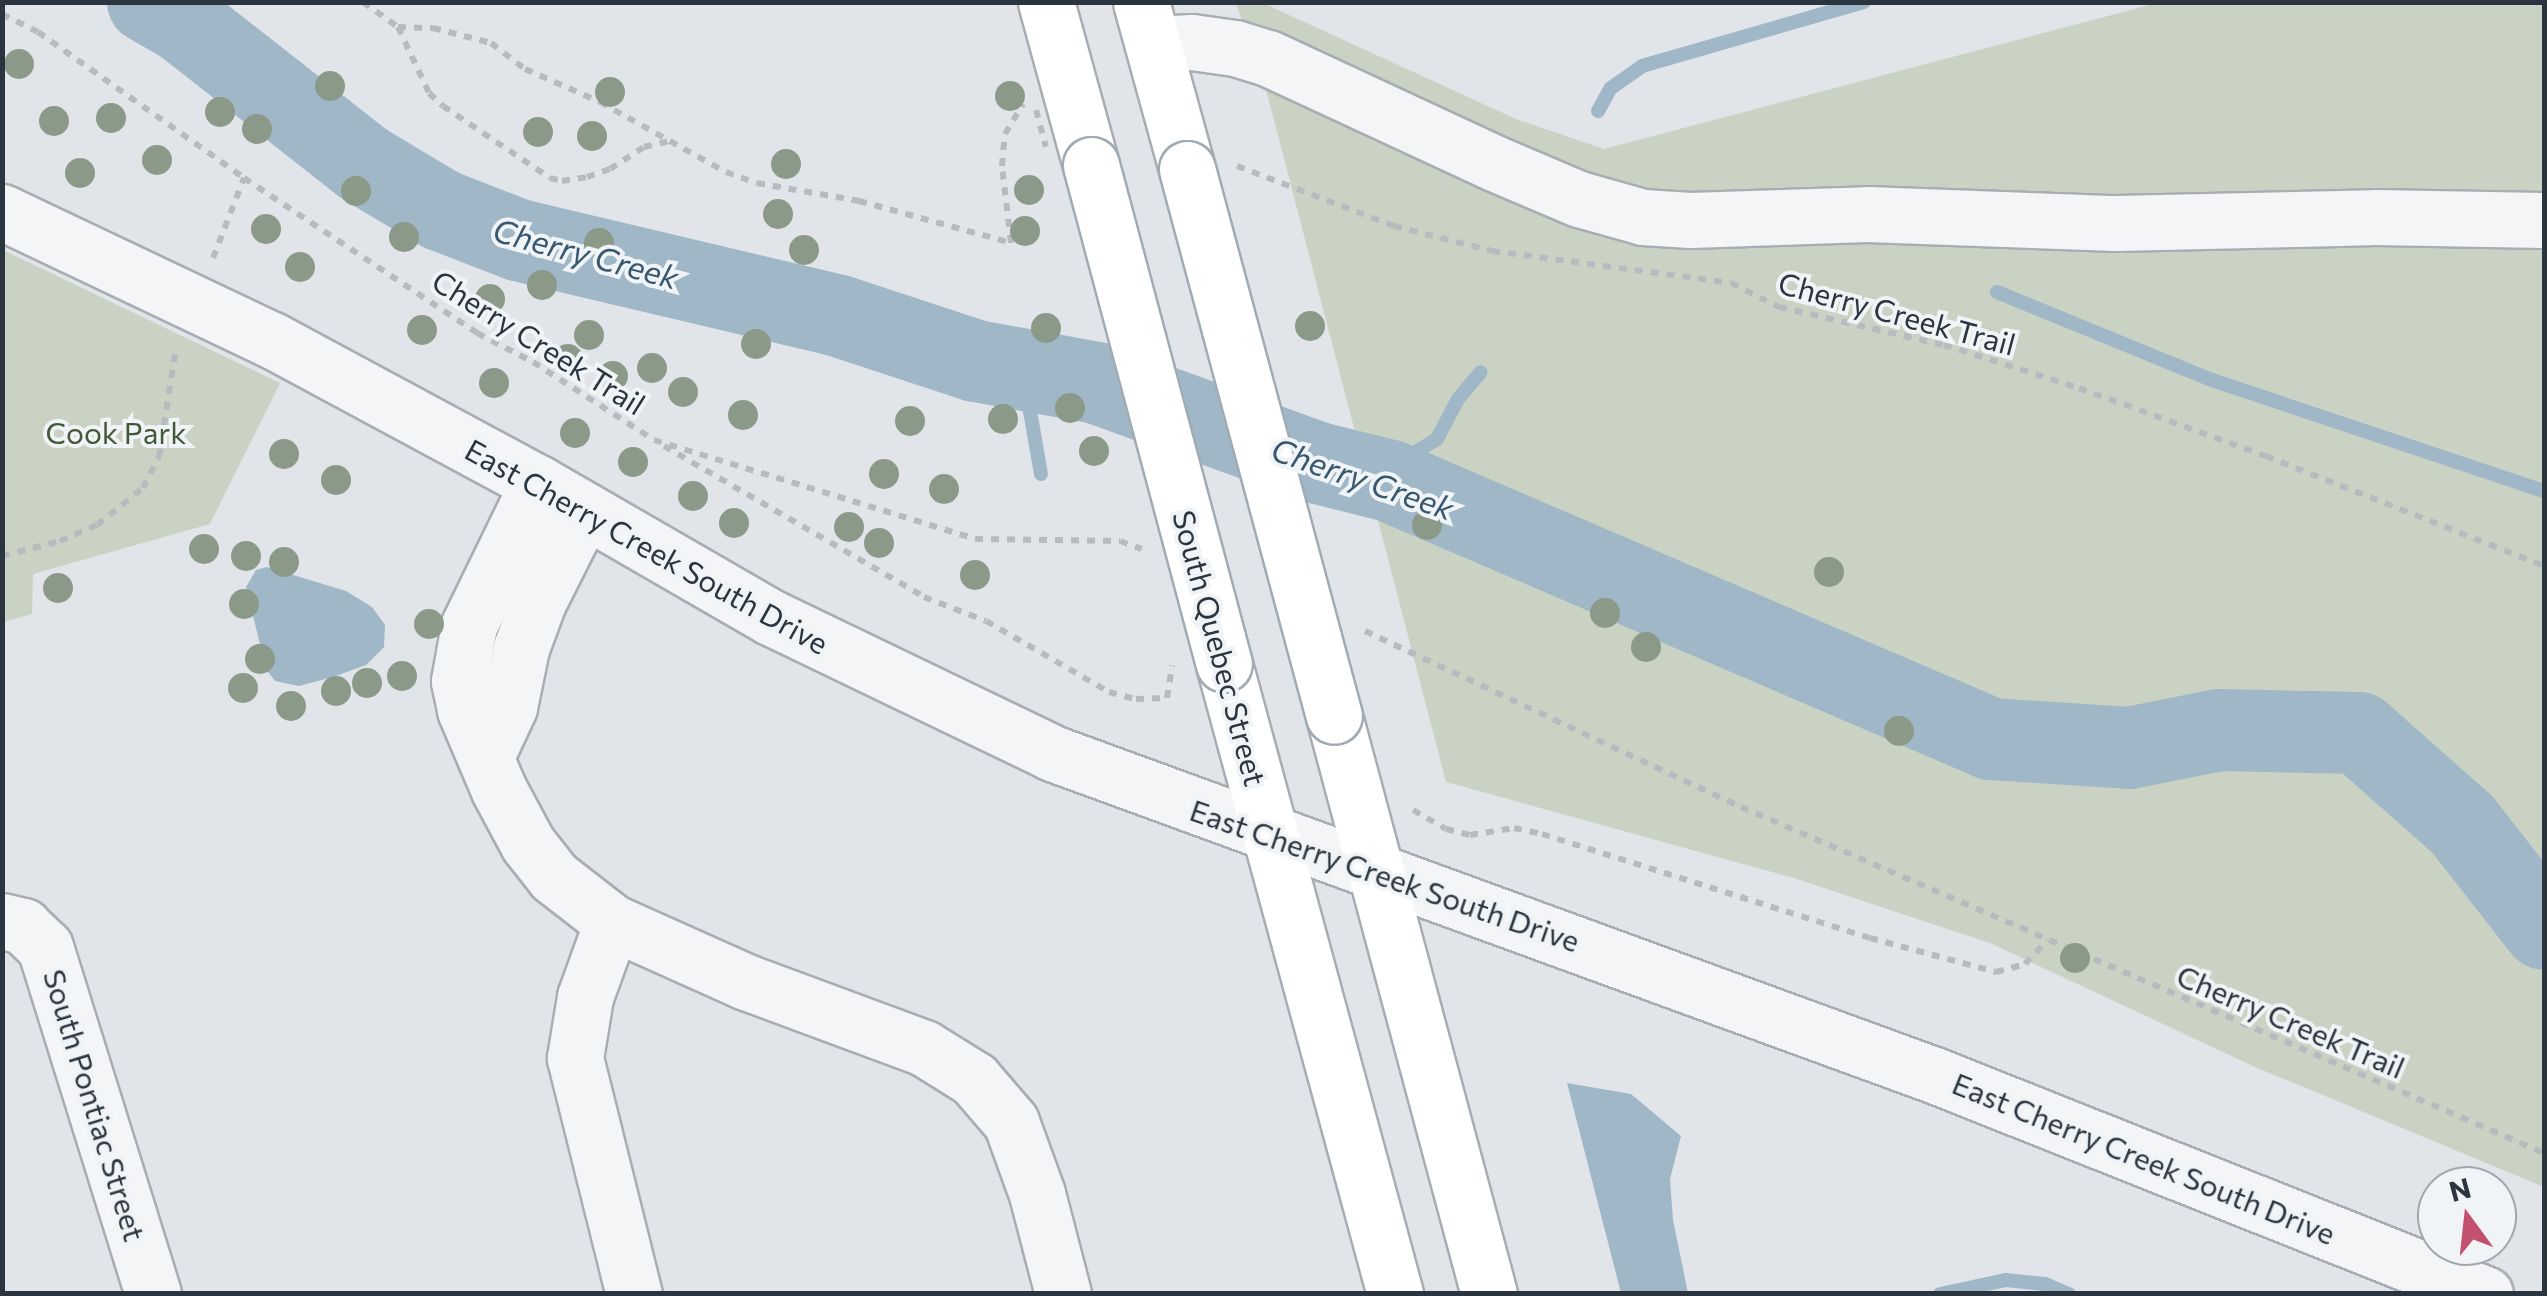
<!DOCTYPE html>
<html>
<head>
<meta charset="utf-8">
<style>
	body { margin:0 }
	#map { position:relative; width:2547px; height:1296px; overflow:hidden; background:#e1e5e9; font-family:Commissioner,sans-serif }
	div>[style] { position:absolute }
	.green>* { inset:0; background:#c9d2c3 }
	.water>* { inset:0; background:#9fb7c6 }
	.stream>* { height:14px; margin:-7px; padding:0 7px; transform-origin:7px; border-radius:7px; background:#9fb7c6 }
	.river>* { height:82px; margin:-41px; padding:0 41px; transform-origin:41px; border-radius:41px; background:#9fb7c6 }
	.path>* { height:6px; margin-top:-3px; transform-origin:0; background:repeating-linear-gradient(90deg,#b7bbc0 0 8px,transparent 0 16px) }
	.roads { filter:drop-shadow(2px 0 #a7adb3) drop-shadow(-2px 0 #a7adb3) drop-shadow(0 2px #a7adb3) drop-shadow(0 -2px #a7adb3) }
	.minor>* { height:55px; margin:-27.5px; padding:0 27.5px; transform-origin:27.5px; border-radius:27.5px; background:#f3f5f7 }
	.major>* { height:55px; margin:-27.5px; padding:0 27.5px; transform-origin:27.5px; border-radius:27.5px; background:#fff }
	.path-bridge>* { height:6px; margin-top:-3px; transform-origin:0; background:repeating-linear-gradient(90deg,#b7bbc0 0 8px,transparent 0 16px) }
	.bridges { filter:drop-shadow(2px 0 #a1abb3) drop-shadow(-2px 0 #a1abb3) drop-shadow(0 2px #a1abb3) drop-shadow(0 -2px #a1abb3) }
	.major-bridge>* { height:55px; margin:-27.5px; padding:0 27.5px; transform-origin:27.5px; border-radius:27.5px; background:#fff }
	.trees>* { width:30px; height:30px; margin:-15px; border-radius:50%; background:#8a9988 }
	span { translate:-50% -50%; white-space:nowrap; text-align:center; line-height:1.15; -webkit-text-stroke:8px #f0f4f6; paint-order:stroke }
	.street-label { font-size:30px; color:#2b353f }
	.park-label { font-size:30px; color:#435a39 }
	.water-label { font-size:32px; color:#385870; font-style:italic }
	.frame { position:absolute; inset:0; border:5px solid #2b353f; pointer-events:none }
	.north { position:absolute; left:2417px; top:1166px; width:100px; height:100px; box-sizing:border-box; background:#f0f4f6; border:2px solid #a1a8ad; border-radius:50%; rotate:345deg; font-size:28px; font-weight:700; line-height:40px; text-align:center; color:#2b353f }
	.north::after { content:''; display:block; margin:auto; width:35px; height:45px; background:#c45070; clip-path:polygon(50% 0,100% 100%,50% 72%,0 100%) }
</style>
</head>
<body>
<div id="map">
	<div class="green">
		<div style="clip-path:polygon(1236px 3px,1263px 3px,1516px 119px,1604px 149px,2157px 3px,2544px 3px,2544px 1187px,2255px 1067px,1990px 943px,1797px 879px,1446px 782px,1268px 97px)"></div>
		<div style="clip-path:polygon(3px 250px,280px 383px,210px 524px,33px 574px,32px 614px,3px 622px)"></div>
	</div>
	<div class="water">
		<div style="clip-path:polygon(267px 567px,346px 591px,372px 607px,385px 625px,384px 647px,366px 665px,333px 677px,299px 686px,275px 681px,266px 669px,246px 587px,256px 570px)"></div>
		<div style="clip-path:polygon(1567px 1083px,1631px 1094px,1681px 1136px,1670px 1179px,1673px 1220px,1688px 1293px,1621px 1293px)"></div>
	</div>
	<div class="stream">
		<div style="left:1598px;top:111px;width:26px;rotate:-61deg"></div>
		<div style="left:1611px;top:88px;width:38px;rotate:-35deg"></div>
		<div style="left:1642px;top:66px;width:231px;rotate:-16.1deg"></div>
		<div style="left:1997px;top:292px;width:232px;rotate:22.3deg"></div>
		<div style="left:2212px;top:380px;width:350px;rotate:18.5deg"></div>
		<div style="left:1013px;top:368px;width:46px;rotate:68.4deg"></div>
		<div style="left:1030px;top:411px;width:64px;rotate:80.1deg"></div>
		<div style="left:1352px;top:472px;width:50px;rotate:-12.7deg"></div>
		<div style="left:1401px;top:461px;width:42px;rotate:-31.4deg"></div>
		<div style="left:1437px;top:439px;width:45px;rotate:-62.3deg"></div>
		<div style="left:1458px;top:399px;width:35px;rotate:-50deg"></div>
		<div style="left:1940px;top:1294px;width:67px;rotate:-12deg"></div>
		<div style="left:2006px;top:1280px;width:39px;rotate:6deg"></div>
		<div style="left:2045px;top:1284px;width:26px;rotate:23deg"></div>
	</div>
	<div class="river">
		<div style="left:148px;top:2px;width:40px;rotate:29.7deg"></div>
		<div style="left:183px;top:22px;width:230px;rotate:38.1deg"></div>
		<div style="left:364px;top:164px;width:90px;rotate:30.9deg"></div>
		<div style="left:441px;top:210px;width:83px;rotate:21.3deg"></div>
		<div style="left:518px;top:240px;width:330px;rotate:13.3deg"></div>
		<div style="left:839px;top:316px;width:144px;rotate:18.2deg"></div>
		<div style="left:976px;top:361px;width:123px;rotate:10.3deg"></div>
		<div style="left:1097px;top:383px;width:235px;rotate:19.9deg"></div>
		<div style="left:1318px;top:463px;width:74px;rotate:14deg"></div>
		<div style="left:1390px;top:481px;width:654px;rotate:23.23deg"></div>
		<div style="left:1991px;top:739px;width:138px;rotate:3.7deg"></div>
		<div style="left:2129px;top:748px;width:92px;rotate:-11.3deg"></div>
		<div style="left:2219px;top:730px;width:140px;rotate:1.2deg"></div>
		<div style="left:2359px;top:733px;width:137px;rotate:41.5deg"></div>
		<div style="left:2462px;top:824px;width:133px;rotate:52deg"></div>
	</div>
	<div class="path">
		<div style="left:363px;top:2px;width:43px;rotate:35.5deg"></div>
		<div style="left:398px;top:27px;width:73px;rotate:64.8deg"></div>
		<div style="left:429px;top:93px;width:19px;rotate:43deg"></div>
		<div style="left:443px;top:106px;width:129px;rotate:33.9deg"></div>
		<div style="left:550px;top:178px;width:12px;rotate:14deg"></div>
		<div style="left:562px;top:181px;width:25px;rotate:-9deg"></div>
		<div style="left:587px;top:177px;width:24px;rotate:-19deg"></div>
		<div style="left:610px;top:169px;width:40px;rotate:-32.9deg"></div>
		<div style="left:644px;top:147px;width:26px;rotate:-13deg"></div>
		<div style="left:2px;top:14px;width:40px;rotate:26.6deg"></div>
		<div style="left:38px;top:32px;width:252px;rotate:35.3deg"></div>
		<div style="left:244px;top:178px;width:280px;rotate:33.6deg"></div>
		<div style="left:477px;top:333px;width:63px;rotate:27.4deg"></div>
		<div style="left:533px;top:362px;width:144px;rotate:32.8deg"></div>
		<div style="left:654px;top:440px;width:336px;rotate:17.1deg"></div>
		<div style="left:975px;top:539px;width:145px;rotate:0.8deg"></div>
		<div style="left:1120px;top:541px;width:23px;rotate:20deg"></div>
		<div style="left:398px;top:27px;width:35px;rotate:2deg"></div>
		<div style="left:433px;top:28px;width:60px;rotate:14.5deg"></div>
		<div style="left:491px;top:43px;width:43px;rotate:37.4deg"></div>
		<div style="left:525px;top:69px;width:82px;rotate:23.7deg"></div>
		<div style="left:600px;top:102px;width:144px;rotate:29.1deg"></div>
		<div style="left:726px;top:172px;width:33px;rotate:20deg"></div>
		<div style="left:757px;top:183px;width:104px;rotate:10deg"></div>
		<div style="left:859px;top:201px;width:158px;rotate:15.4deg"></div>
		<div style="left:1011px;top:243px;width:78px;rotate:-96.7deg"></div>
		<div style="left:1002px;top:166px;width:32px;rotate:-85deg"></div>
		<div style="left:1005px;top:134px;width:35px;rotate:-59deg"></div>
		<div style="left:1237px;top:166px;width:168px;rotate:20.9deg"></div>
		<div style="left:1394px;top:226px;width:101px;rotate:14.3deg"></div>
		<div style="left:1492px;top:251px;width:241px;rotate:7.6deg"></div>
		<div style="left:1731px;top:283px;width:54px;rotate:26.6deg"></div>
		<div style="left:1779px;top:307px;width:169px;rotate:13deg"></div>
		<div style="left:1944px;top:345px;width:142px;rotate:17.7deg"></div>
		<div style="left:2079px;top:388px;width:199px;rotate:20deg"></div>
		<div style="left:2266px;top:456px;width:299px;rotate:21.6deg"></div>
		<div style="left:213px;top:258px;width:86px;rotate:-68.8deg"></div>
		<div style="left:664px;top:446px;width:301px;rotate:30.1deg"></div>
		<div style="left:924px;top:597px;width:66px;rotate:21.2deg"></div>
		<div style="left:986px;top:621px;width:142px;rotate:30deg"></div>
		<div style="left:1109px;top:692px;width:28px;rotate:15deg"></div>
		<div style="left:1136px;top:699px;width:31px;rotate:-2deg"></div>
		<div style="left:1167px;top:698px;width:33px;rotate:-81deg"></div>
		<div style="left:2px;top:556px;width:60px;rotate:-14.5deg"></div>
		<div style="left:60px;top:541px;width:40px;rotate:-23.4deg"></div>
		<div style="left:97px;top:525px;width:59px;rotate:-38.8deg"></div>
		<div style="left:143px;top:488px;width:35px;rotate:-63deg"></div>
		<div style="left:159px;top:457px;width:109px;rotate:-81.1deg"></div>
		<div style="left:1365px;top:631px;width:415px;rotate:25.1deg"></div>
		<div style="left:1741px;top:807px;width:874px;rotate:23.31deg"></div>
		<div style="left:1413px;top:810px;width:38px;rotate:30deg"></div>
		<div style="left:1446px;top:829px;width:25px;rotate:14deg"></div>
		<div style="left:1470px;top:835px;width:45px;rotate:-9deg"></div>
		<div style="left:1514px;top:828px;width:29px;rotate:12deg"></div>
		<div style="left:1542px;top:834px;width:344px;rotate:17.6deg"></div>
		<div style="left:1870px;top:938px;width:131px;rotate:15.1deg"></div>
		<div style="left:1996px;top:972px;width:30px;rotate:-15deg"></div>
		<div style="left:2025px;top:964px;width:33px;rotate:-47deg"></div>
	</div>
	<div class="roads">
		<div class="minor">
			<div style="left:1153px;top:44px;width:39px;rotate:-3deg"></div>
			<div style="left:1192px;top:42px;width:43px;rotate:7.9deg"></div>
			<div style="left:1235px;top:48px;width:34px;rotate:17deg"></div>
			<div style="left:1268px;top:58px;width:249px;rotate:24.9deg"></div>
			<div style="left:1494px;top:163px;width:92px;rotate:23deg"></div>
			<div style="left:1579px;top:199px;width:66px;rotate:15.7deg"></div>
			<div style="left:1643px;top:217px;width:47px;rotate:3.7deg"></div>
			<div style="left:1690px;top:220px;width:177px;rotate:-1.9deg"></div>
			<div style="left:1867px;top:214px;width:249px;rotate:2.1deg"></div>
			<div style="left:2116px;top:223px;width:259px;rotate:-1.3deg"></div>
			<div style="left:2375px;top:217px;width:169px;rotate:1deg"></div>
			<div style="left:2px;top:212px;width:299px;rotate:25.4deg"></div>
			<div style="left:272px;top:340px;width:302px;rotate:28.3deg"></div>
			<div style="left:538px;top:483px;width:270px;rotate:30deg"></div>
			<div style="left:772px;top:618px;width:311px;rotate:25.7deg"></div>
			<div style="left:1052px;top:753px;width:939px;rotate:20.06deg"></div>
			<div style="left:1934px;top:1075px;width:593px;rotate:21.68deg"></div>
			<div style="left:538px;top:483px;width:158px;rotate:115.9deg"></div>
			<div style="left:469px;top:625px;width:57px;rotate:100.1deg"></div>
			<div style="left:459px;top:681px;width:30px;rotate:78deg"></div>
			<div style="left:465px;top:710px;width:87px;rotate:67deg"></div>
			<div style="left:499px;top:790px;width:61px;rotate:61.8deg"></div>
			<div style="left:528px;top:844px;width:42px;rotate:51.8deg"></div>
			<div style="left:554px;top:877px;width:73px;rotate:37.8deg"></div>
			<div style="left:612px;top:922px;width:147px;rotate:24.1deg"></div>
			<div style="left:746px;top:982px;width:190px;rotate:20.3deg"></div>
			<div style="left:924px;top:1048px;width:59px;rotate:31.8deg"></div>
			<div style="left:974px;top:1079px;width:57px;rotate:49.3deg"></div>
			<div style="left:1011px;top:1122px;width:77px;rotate:70.1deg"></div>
			<div style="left:1037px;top:1194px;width:103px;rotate:75.4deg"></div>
			<div style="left:487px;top:754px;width:52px;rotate:-64.9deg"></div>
			<div style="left:509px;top:707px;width:60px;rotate:-78.5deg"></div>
			<div style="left:521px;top:648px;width:49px;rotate:-69.7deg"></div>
			<div style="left:538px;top:602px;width:103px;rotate:-63.4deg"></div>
			<div style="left:2px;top:921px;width:22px;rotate:13deg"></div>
			<div style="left:23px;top:926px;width:30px;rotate:44deg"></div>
			<div style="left:45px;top:947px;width:363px;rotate:72.7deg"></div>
			<div style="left:612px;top:922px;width:80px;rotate:109.8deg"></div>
			<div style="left:585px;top:997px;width:62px;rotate:99.3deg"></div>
			<div style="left:575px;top:1058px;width:243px;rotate:76deg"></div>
		</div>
		<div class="major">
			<div style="left:1046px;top:2px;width:169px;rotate:74.6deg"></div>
			<div style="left:1141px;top:2px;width:173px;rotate:74.6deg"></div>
			<div style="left:1224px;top:664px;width:653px;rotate:74.81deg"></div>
			<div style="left:1334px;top:716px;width:598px;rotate:74.99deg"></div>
		</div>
	</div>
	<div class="path-bridge">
		<div style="left:1036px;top:110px;width:38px;rotate:75deg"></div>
	</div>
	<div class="bridges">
		<div class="major-bridge">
			<div style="left:1091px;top:165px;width:516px;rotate:75.08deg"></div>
			<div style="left:1187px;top:169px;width:566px;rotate:74.96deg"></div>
		</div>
	</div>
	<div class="trees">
		<div style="left:19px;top:64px"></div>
		<div style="left:330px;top:86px"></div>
		<div style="left:610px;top:92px"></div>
		<div style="left:1010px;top:96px"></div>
		<div style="left:220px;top:112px"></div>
		<div style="left:111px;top:118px"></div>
		<div style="left:54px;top:121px"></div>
		<div style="left:257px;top:129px"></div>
		<div style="left:538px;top:132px"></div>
		<div style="left:592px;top:136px"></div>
		<div style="left:157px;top:160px"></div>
		<div style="left:786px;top:164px"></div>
		<div style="left:80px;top:173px"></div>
		<div style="left:1029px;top:190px"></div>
		<div style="left:356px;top:191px"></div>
		<div style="left:778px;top:214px"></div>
		<div style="left:266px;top:229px"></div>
		<div style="left:1025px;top:231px"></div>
		<div style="left:404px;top:237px"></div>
		<div style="left:599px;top:243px"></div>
		<div style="left:804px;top:250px"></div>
		<div style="left:300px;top:267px"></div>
		<div style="left:542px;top:285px"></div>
		<div style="left:490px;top:299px"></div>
		<div style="left:1310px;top:326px"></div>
		<div style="left:1046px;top:328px"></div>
		<div style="left:422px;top:330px"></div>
		<div style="left:589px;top:335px"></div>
		<div style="left:756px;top:344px"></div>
		<div style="left:568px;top:359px"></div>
		<div style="left:652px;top:368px"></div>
		<div style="left:613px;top:376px"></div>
		<div style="left:494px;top:383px"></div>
		<div style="left:683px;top:392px"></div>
		<div style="left:1070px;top:408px"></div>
		<div style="left:743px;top:415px"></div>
		<div style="left:1003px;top:419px"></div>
		<div style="left:910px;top:421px"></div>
		<div style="left:575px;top:433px"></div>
		<div style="left:1094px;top:451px"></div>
		<div style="left:284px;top:454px"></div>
		<div style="left:633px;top:462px"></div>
		<div style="left:884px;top:474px"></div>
		<div style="left:336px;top:480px"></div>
		<div style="left:944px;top:489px"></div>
		<div style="left:693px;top:496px"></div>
		<div style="left:734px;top:523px"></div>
		<div style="left:1427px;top:525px"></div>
		<div style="left:849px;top:527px"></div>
		<div style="left:879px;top:543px"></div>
		<div style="left:204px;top:549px"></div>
		<div style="left:246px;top:556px"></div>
		<div style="left:284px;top:562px"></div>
		<div style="left:1829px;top:572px"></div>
		<div style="left:975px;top:575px"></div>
		<div style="left:58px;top:588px"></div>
		<div style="left:244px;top:604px"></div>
		<div style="left:1605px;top:613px"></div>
		<div style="left:429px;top:624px"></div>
		<div style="left:1646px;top:647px"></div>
		<div style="left:260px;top:659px"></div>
		<div style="left:402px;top:676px"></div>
		<div style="left:367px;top:683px"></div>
		<div style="left:243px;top:688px"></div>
		<div style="left:336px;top:691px"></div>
		<div style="left:291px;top:706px"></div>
		<div style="left:1899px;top:731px"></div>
		<div style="left:2075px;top:958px"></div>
	</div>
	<div class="street-label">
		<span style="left:1897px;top:313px;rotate:15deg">Cherry Creek Trail</span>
		<span style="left:539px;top:342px;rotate:32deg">Cherry Creek Trail</span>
		<span style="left:647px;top:546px;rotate:29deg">East Cherry Creek South Drive</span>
		<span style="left:1220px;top:648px;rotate:75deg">South Quebec Street</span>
		<span style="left:1385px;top:875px;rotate:19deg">East Cherry Creek South Drive</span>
		<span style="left:2291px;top:1021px;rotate:23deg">Cherry Creek Trail</span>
		<span style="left:95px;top:1105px;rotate:73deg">South Pontiac Street</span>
		<span style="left:2144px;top:1158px;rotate:22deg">East Cherry Creek South Drive</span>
	</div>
	<div class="park-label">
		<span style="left:116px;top:432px">Cook Park</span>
	</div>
	<div class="water-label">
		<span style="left:586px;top:253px;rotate:15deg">Cherry Creek</span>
		<span style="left:1363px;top:478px;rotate:19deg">Cherry Creek</span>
	</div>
	<div class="frame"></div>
	<div class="north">N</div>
</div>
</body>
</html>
